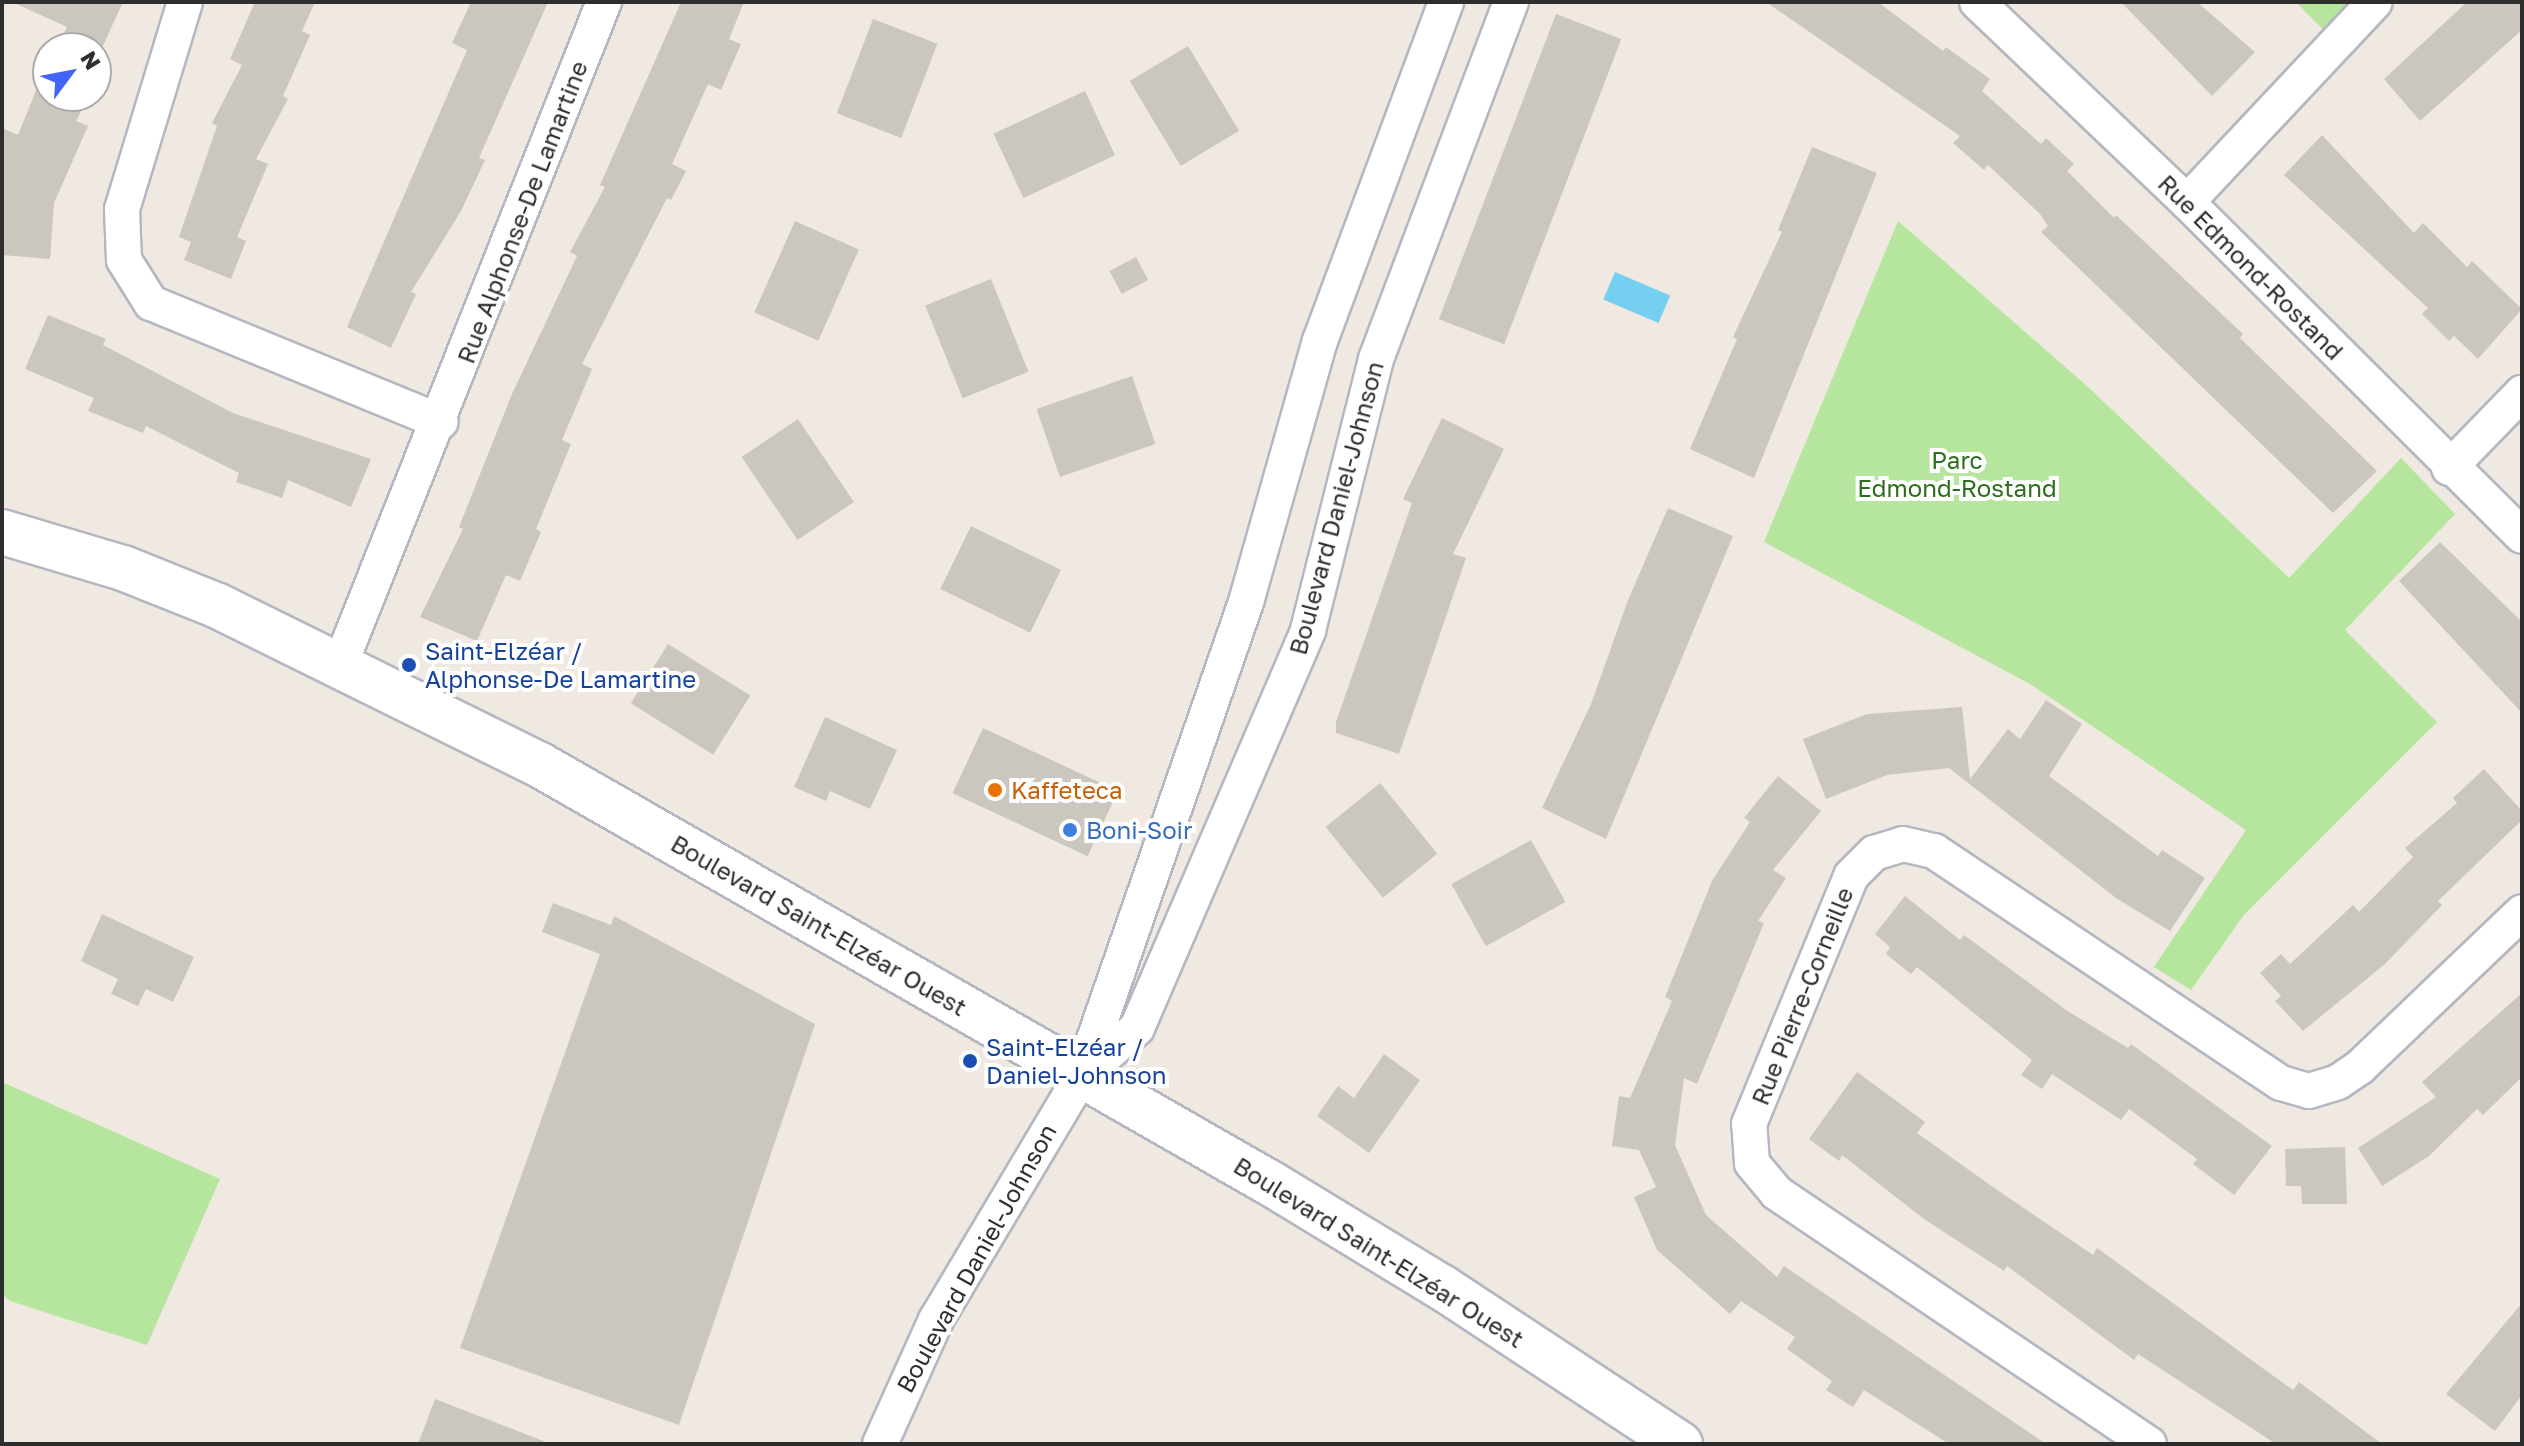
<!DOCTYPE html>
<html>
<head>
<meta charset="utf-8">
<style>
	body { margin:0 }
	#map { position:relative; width:2524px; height:1446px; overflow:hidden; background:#efe9e1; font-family:"Golos Text",sans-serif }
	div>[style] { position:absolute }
	.green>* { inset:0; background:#b6e59e }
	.water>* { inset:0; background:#75cff0; transform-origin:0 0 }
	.building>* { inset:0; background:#cbc7bf; transform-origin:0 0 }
	.roads { filter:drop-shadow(2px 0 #b4b7c1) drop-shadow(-2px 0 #b4b7c1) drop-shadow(0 2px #b4b7c1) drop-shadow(0 -2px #b4b7c1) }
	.minor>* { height:34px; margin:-17px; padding:0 17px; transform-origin:17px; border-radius:17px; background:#fff }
	.tertiary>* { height:44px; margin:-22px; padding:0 22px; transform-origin:22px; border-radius:22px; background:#fff }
	.dots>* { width:22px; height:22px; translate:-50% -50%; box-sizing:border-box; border:4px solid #fff; border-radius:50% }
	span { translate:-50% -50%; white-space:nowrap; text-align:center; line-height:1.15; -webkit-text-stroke:8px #fff; paint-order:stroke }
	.street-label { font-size:24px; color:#2e2e2e }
	.park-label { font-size:24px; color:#2c6e1b }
	.transit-label { font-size:24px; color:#164399 }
	.left { translate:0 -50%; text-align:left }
	.food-label { font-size:24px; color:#c56008 }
	.shop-label { font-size:24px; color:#366cbe }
	.frame { position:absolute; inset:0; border:4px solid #2e2e2e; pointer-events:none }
	.north { position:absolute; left:32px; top:32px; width:80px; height:80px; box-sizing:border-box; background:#fff; border:2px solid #ababab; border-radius:50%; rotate:58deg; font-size:22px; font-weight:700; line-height:32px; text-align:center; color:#2e2e2e }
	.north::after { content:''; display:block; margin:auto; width:28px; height:36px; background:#4264fb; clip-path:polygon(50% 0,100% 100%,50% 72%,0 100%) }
</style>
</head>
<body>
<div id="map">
	<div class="green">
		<div style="clip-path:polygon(2296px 2px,2375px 2px,2334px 41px)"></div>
		<div style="clip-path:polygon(1898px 221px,2087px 386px,2289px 578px,2401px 458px,2455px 514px,2345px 630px,2437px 722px,2243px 916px,2191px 990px,2154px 967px,2246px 830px,2030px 684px,1764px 542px)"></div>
		<div style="clip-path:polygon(2px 1082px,220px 1179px,147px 1345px,10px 1301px,2px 1294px)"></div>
	</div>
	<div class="water">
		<div style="left:1615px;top:272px;width:60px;height:30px;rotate:23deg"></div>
	</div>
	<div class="building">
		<div style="clip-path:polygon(12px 2px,123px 2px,97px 59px,107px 65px,96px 84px,96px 48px,56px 48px,67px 27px)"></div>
		<div style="clip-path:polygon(255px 2px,315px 2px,302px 31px,310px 35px,283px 96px,288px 99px,256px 159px,268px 164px,237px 237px,246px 241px,231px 279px,184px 260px,191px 242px,179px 237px,217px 126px,212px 123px,242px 65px,230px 59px)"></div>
		<div style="clip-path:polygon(471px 2px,548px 2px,479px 158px,485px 160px,461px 211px,411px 292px,416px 294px,391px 348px,347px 327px,467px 50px,452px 43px)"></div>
		<div style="clip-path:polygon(681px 2px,744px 2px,729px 39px,741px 44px,721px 90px,708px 84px,672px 164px,686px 171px,671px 200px,667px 198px,582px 364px,592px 369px,562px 440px,571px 444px,536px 529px,541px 532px,520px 581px,506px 575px,477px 641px,420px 617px,463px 529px,459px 527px,512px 394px,577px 256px,570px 252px,605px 187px,600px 185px)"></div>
		<div style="clip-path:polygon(1766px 2px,1878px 2px,1943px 51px,1946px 47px,1990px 79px,1982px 91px,2041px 144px,2046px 138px,2074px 164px,2067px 171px,2114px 218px,2116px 215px,2243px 334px,2240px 338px,2377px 471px,2333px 513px,2041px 232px,2048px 226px,2040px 214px,1988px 165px,1984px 170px,1953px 143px,1960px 136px)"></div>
		<div style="clip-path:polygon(2121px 2px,2197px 2px,2255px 52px,2212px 96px)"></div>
		<div style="clip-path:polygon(2467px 2px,2522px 2px,2522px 30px,2420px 121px,2384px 79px)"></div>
		<div style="left:1556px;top:14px;width:70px;height:327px;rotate:21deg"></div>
		<div style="left:873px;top:19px;width:69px;height:101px;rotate:21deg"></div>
		<div style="left:1188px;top:46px;width:99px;height:68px;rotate:59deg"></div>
		<div style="clip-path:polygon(48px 61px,48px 96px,89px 96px,76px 121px,88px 126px,54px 203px,50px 259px,2px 255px,2px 128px,18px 135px)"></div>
		<div style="left:1085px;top:91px;width:71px;height:101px;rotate:65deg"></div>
		<div style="clip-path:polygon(2322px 135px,2414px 233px,2423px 223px,2467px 267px,2472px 261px,2522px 309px,2478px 359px,2454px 336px,2449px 341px,2422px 314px,2428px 308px,2284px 175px)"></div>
		<div style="clip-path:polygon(1812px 147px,1877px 173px,1754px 478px,1690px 449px,1737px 339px,1733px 337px,1782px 232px,1778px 230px)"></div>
		<div style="left:795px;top:221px;width:70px;height:100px;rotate:24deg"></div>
		<div style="left:1136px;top:257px;width:26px;height:30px;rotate:62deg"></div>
		<div style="left:991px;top:279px;width:100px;height:71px;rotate:68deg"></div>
		<div style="clip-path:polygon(48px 315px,106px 339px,103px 345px,233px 413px,371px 459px,351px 507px,288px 480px,282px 498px,236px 482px,239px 473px,146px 426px,143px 433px,88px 411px,94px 398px,25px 369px)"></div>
		<div style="left:1132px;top:376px;width:72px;height:101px;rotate:71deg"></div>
		<div style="clip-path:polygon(1442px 418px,1504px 449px,1453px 554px,1466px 558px,1399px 754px,1336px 733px,1336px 722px,1412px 503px,1403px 499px)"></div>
		<div style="left:798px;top:419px;width:100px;height:68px;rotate:56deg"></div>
		<div style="clip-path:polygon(1668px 508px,1733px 536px,1606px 839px,1542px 808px,1591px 704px,1628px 600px)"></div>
		<div style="left:971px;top:526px;width:100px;height:70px;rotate:26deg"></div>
		<div style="clip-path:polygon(2440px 542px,2522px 622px,2522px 713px,2399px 581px)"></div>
		<div style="left:668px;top:644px;width:97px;height:70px;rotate:32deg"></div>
		<div style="clip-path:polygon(2046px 700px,2082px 724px,2049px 776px,2158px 856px,2162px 850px,2205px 878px,2170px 931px,2116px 898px,1949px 768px,1887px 775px,1826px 799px,1803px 739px,1867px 714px,1962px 707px,1970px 779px,2008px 729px,2020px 739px)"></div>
		<div style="clip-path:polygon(825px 717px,897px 750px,870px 809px,830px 791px,826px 801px,794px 787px)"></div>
		<div style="left:983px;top:728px;width:149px;height:72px;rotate:25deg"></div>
		<div style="clip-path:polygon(2484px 769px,2522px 811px,2522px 820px,2438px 901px,2442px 905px,2385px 964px,2303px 1031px,2275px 1001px,2281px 996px,2260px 973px,2281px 954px,2290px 964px,2353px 905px,2359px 912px,2413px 857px,2405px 848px,2457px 803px,2453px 798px)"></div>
		<div style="clip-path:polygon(1778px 776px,1821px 811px,1773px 870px,1786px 878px,1758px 921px,1764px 923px,1697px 1084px,1684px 1078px,1675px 1145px,1706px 1215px,1777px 1277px,1784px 1266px,2046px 1444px,1949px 1444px,1864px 1390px,1853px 1407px,1826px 1390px,1832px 1381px,1787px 1349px,1795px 1337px,1741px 1301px,1730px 1314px,1657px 1250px,1634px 1197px,1656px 1187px,1639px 1150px,1612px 1146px,1619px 1096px,1630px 1098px,1672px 1001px,1665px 997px,1712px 881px,1750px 822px,1744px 818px)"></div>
		<div style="left:1380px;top:783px;width:91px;height:70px;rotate:51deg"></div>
		<div style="left:1531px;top:840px;width:71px;height:91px;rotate:61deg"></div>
		<div style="clip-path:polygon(1905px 896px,1960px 940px,1964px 935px,2066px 1010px,2128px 1048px,2131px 1044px,2272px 1146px,2234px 1195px,2193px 1164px,2197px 1159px,2129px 1109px,2121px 1120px,2052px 1074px,2042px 1089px,2021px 1075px,2032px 1060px,1917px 967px,1911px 974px,1886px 954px,1890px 947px,1875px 934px)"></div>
		<div style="clip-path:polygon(553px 903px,611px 925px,614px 916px,815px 1024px,679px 1425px,460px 1348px,600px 954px,542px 932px)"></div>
		<div style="clip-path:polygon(102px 914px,194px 957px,173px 1002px,146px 989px,138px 1006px,111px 994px,118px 979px,81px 961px)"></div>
		<div style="clip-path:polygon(2522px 993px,2522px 1077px,2483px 1115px,2477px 1109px,2429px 1156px,2382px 1186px,2358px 1148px,2436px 1097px,2422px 1082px)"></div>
		<div style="clip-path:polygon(1384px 1054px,1420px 1080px,1369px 1153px,1317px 1116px,1338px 1086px,1354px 1098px)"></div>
		<div style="clip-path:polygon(1857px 1072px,1925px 1122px,1917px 1133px,1993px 1187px,2093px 1255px,2097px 1248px,2293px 1390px,2299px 1382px,2382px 1444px,2276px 1444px,2138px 1354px,2134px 1360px,2007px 1266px,2004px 1271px,1924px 1219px,1842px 1155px,1839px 1161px,1809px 1139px)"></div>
		<div style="clip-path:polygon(2345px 1147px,2347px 1204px,2302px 1204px,2301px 1186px,2286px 1186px,2285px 1149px)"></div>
		<div style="clip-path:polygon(2522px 1303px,2522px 1395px,2495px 1431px,2446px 1394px)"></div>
		<div style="clip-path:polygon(435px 1399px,546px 1442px,546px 1444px,418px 1444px)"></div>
	</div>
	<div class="roads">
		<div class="minor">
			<div style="left:185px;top:2px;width:216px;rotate:106.9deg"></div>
			<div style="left:122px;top:209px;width:51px;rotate:87.8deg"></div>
			<div style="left:124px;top:260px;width:51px;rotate:57.9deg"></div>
			<div style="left:151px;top:303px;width:313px;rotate:22.3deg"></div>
			<div style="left:1977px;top:2px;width:290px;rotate:43.6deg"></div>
			<div style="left:2187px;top:202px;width:473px;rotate:44.9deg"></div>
			<div style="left:2187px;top:202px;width:274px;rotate:-46.8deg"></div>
			<div style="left:2449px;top:468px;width:105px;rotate:-45.8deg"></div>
			<div style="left:340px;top:665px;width:714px;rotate:-68.29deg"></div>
			<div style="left:1081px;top:1077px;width:74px;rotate:-41.2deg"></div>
			<div style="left:1137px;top:1028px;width:433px;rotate:-66.7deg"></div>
			<div style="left:1308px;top:630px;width:279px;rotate:-75.9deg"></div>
			<div style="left:1376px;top:359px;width:382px;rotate:-69.3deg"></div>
			<div style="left:880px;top:1444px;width:136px;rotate:-65.7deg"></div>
			<div style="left:936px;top:1320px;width:283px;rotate:-59.2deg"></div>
			<div style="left:1081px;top:1077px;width:503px;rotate:-70.84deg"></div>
			<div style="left:1246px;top:602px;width:271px;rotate:-74.2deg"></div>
			<div style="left:1320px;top:341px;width:362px;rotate:-69.6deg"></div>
			<div style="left:2149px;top:1444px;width:449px;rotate:-146deg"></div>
			<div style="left:1777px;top:1193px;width:39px;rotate:-130deg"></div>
			<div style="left:1752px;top:1163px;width:39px;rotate:-94deg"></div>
			<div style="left:1749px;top:1124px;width:268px;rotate:-67.6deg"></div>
			<div style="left:1851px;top:876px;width:33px;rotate:-45deg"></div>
			<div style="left:1874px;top:853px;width:30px;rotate:-17deg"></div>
			<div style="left:1903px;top:844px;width:32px;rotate:13deg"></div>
			<div style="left:1934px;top:851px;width:417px;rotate:33.8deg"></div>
			<div style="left:2281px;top:1083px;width:29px;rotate:16deg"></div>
			<div style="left:2309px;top:1091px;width:30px;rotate:-17deg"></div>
			<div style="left:2338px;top:1082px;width:27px;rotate:-34deg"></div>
			<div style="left:2360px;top:1067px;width:224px;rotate:-43.7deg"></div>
		</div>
		<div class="tertiary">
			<div style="left:2px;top:532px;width:126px;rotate:16.6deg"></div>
			<div style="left:123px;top:568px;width:102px;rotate:21.8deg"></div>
			<div style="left:218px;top:606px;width:359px;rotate:26.3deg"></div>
			<div style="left:540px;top:765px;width:841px;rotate:29.8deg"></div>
			<div style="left:1270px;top:1183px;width:202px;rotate:31.3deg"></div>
			<div style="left:1443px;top:1288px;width:284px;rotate:33.4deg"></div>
		</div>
	</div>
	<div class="dots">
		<div style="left:409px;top:665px;background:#1a4fb4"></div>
		<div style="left:995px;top:790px;background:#e8710a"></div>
		<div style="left:1070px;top:830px;background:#3f7fe0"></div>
		<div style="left:970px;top:1061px;background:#1a4fb4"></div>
	</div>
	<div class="street-label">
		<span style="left:522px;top:212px;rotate:-69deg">Rue Alphonse-De Lamartine</span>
		<span style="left:2251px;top:267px;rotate:45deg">Rue Edmond-Rostand</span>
		<span style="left:1336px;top:508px;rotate:-75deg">Boulevard Daniel-Johnson</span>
		<span style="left:819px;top:925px;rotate:30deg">Boulevard Saint-Elzéar Ouest</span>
		<span style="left:1802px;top:996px;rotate:-68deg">Rue Pierre-Corneille</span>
		<span style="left:1379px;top:1252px;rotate:32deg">Boulevard Saint-Elzéar Ouest</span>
		<span style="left:976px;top:1258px;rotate:-61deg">Boulevard Daniel-Johnson</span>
	</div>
	<div class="park-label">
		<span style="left:1957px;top:474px">Parc<br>Edmond-Rostand</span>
	</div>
	<div class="transit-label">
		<span class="left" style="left:425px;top:665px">Saint-Elzéar /<br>Alphonse-De Lamartine</span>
		<span class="left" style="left:986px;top:1061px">Saint-Elzéar /<br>Daniel-Johnson</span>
	</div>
	<div class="food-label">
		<span class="left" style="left:1011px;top:790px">Kaffeteca</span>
	</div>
	<div class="shop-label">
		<span class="left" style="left:1086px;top:830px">Boni-Soir</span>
	</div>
	<div class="frame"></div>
	<div class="north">N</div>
</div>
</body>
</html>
